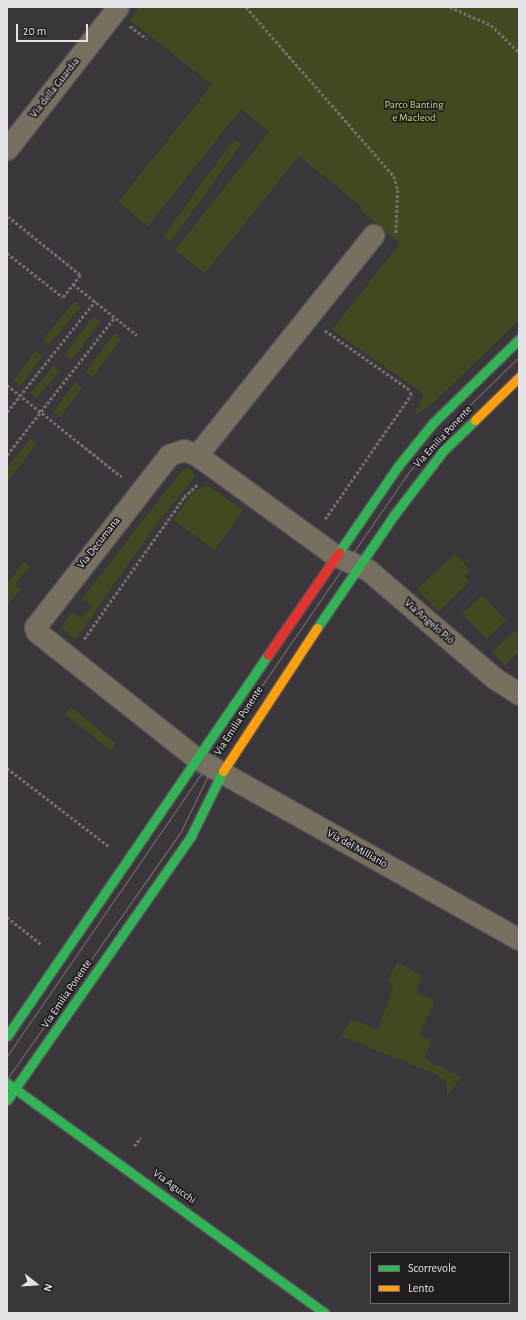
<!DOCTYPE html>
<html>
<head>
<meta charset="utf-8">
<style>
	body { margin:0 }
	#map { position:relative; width:526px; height:1320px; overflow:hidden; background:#3a363b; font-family:"Alegreya Sans",sans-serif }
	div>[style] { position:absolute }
	.green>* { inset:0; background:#414920; transform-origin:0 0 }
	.path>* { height:2.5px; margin-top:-1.25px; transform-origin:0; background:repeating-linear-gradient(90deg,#756f69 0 3px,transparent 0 5px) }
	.roads { filter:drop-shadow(1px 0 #555256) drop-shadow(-1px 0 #555256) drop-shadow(0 1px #555256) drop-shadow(0 -1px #555256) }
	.street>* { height:21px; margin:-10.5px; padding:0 10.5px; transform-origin:10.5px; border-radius:10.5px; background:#777060 }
	.fast>* { height:9px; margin:-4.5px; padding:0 4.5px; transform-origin:4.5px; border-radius:4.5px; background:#30b455 }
	.slow>* { height:9px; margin:-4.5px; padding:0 4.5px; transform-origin:4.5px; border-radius:4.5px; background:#ff9f0a }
	.jam>* { height:9px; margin:-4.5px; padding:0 4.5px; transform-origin:4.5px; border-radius:4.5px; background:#e5322d }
	.tram>* { height:1px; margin:-0.5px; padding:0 0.5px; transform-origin:0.5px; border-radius:0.5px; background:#78726e }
	span { translate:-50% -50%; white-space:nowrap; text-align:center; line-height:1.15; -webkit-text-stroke:3.5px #201d21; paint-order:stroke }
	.street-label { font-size:11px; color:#e5e1e6 }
	.park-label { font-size:11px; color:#c2db64 }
	.frame { position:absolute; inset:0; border:8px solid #e5e1e6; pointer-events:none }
	.legend { position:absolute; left:370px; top:1252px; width:140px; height:52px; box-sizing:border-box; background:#201d21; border:1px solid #6f6b70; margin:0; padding:5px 7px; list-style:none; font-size:12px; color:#e5e1e6 }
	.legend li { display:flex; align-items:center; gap:8px; height:20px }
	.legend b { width:20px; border:1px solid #6f6b70 }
	.north { position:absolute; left:16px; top:1264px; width:40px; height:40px; -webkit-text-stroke:3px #201d21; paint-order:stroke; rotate:107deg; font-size:11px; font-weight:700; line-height:16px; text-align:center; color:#e5e1e6 }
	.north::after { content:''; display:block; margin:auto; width:14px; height:18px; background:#e5e1e6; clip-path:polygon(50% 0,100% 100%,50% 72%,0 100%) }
	.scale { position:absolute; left:16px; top:24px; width:72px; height:18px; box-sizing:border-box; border:2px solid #e5e1e6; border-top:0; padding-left:5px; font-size:12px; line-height:14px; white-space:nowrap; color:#e5e1e6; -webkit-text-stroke:3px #201d21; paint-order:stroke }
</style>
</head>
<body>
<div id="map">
	<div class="green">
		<div style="clip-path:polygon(139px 7px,519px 7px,519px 320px,433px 403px,414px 416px,423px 397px,420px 391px,332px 330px,400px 243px,359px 209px,361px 206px,299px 156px,205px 273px,175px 250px,269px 132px,241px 109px,148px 226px,118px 202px,212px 85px,130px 20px)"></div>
		<div style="left:234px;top:139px;width:9px;height:120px;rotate:36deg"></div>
		<div style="left:75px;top:301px;width:8px;height:50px;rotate:40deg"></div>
		<div style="left:93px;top:316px;width:9px;height:48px;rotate:36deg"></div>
		<div style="left:114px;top:333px;width:9px;height:48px;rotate:36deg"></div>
		<div style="left:35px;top:351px;width:9px;height:37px;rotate:36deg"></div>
		<div style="left:54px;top:365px;width:8px;height:37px;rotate:40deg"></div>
		<div style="left:75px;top:382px;width:9px;height:37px;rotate:36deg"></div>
		<div style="clip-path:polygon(30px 439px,37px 444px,7px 482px,7px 468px)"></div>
		<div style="clip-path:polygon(190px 468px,195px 477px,157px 523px,75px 640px,61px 627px,72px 612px,82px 618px,92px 606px,83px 600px,88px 591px,183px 469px)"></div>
		<div style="clip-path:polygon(207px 485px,243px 510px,215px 550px,173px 520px,193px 492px)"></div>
		<div style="clip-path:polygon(455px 554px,470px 570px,464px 576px,469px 582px,439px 612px,417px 589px)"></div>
		<div style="clip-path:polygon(24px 562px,30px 566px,15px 585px,21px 589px,7px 606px,7px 583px)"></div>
		<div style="left:482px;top:595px;width:35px;height:27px;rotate:47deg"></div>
		<div style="clip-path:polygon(515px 631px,519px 635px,519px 652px,505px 665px,492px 652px)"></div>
		<div style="left:71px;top:707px;width:58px;height:9px;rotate:39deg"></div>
		<div style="clip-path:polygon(397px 962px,423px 976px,416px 992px,435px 1001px,419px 1035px,432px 1040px,424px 1059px,461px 1077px,447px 1096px,447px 1084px,438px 1075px,341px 1036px,351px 1019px,378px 1029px,393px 988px,388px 980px)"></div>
	</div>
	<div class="path">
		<div style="left:246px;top:7px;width:225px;rotate:48.8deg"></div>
		<div style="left:394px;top:176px;width:15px;rotate:74deg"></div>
		<div style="left:398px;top:190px;width:44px;rotate:92.6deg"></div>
		<div style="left:450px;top:7px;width:45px;rotate:23.7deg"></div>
		<div style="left:491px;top:25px;width:39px;rotate:44deg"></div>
		<div style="left:130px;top:26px;width:21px;rotate:37deg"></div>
		<div style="left:7px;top:253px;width:71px;rotate:38.2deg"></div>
		<div style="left:63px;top:297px;width:28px;rotate:-52deg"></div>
		<div style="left:80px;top:275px;width:92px;rotate:-141.1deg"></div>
		<div style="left:73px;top:284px;width:82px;rotate:38.6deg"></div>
		<div style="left:7px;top:385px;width:147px;rotate:38.7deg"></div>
		<div style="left:7px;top:412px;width:142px;rotate:-51.6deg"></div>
		<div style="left:7px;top:455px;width:175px;rotate:-52deg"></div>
		<div style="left:325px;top:519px;width:151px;rotate:-55.3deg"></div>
		<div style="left:411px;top:395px;width:5px;rotate:-112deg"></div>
		<div style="left:409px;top:390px;width:103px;rotate:-144.9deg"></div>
		<div style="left:84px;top:639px;width:174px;rotate:-54.8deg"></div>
		<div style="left:184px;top:497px;width:19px;rotate:-43deg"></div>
		<div style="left:7px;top:768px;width:130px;rotate:37.5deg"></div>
		<div style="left:7px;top:917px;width:43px;rotate:38.5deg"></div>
		<div style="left:134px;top:1146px;width:11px;rotate:-52deg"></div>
	</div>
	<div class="roads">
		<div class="street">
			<div style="left:7px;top:149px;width:180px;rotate:-52deg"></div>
			<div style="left:197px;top:455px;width:282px;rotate:-51.3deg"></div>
			<div style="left:519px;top:694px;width:31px;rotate:-147deg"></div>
			<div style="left:493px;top:677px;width:165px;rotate:-139.4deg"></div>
			<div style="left:368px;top:570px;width:35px;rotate:-156deg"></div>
			<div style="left:336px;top:556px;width:172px;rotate:-144deg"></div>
			<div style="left:197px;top:455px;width:14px;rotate:-159deg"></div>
			<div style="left:184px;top:450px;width:16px;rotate:162deg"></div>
			<div style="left:169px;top:455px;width:218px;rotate:127.9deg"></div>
			<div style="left:35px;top:627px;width:5px;rotate:68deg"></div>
			<div style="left:37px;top:632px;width:203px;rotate:38.4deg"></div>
			<div style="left:196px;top:758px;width:370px;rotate:29.3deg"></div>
		</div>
		<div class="fast">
			<div style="left:339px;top:552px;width:104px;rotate:-55.5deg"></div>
			<div style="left:398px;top:466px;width:55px;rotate:-50.9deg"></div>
			<div style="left:433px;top:423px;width:120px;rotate:-44.3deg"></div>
			<div style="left:317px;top:628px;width:137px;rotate:-55.7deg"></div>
			<div style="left:394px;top:515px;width:81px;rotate:-52.6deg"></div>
			<div style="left:443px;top:451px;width:45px;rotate:-44.1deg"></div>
			<div style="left:7px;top:1036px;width:462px;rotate:-55.6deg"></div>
			<div style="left:7px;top:1083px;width:392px;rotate:35.9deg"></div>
			<div style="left:7px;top:1100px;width:322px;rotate:-55.1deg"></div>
			<div style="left:191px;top:836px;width:72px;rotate:-63.8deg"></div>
		</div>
		<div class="slow">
			<div style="left:475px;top:420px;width:62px;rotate:-44.3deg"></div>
			<div style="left:223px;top:771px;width:171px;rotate:-56.7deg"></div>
		</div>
		<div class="jam">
			<div style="left:268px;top:655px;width:125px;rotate:-55.4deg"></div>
		</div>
	</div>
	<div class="tram">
		<div style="left:7px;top:1056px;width:708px;rotate:-55.48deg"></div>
		<div style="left:408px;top:473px;width:52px;rotate:-50.5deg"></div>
		<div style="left:441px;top:433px;width:109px;rotate:-44.3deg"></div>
		<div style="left:7px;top:1079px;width:303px;rotate:-54.9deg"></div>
		<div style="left:181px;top:831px;width:82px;rotate:-64.1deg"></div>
	</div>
	<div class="street-label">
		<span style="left:55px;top:88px;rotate:-52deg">Via della Guardia</span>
		<span style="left:443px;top:437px;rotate:-47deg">Via Emilia Ponente</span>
		<span style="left:99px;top:543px;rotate:-52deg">Via Decumana</span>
		<span style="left:429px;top:622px;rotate:41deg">Via Angelo Piò</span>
		<span style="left:239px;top:721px;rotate:-57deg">Via Emilia Ponente</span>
		<span style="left:357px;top:849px;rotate:29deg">Via del Milliario</span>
		<span style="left:67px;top:994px;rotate:-56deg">Via Emilia Ponente</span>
		<span style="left:174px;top:1187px;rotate:36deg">Via Agucchi</span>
	</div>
	<div class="park-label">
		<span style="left:414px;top:112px">Parco Banting<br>e Macleod</span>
	</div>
	<div class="frame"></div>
	<ul class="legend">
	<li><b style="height:5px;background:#30b455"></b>Scorrevole</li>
	<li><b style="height:5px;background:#ff9f0a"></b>Lento</li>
	</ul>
	<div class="north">N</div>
	<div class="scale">20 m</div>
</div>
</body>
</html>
